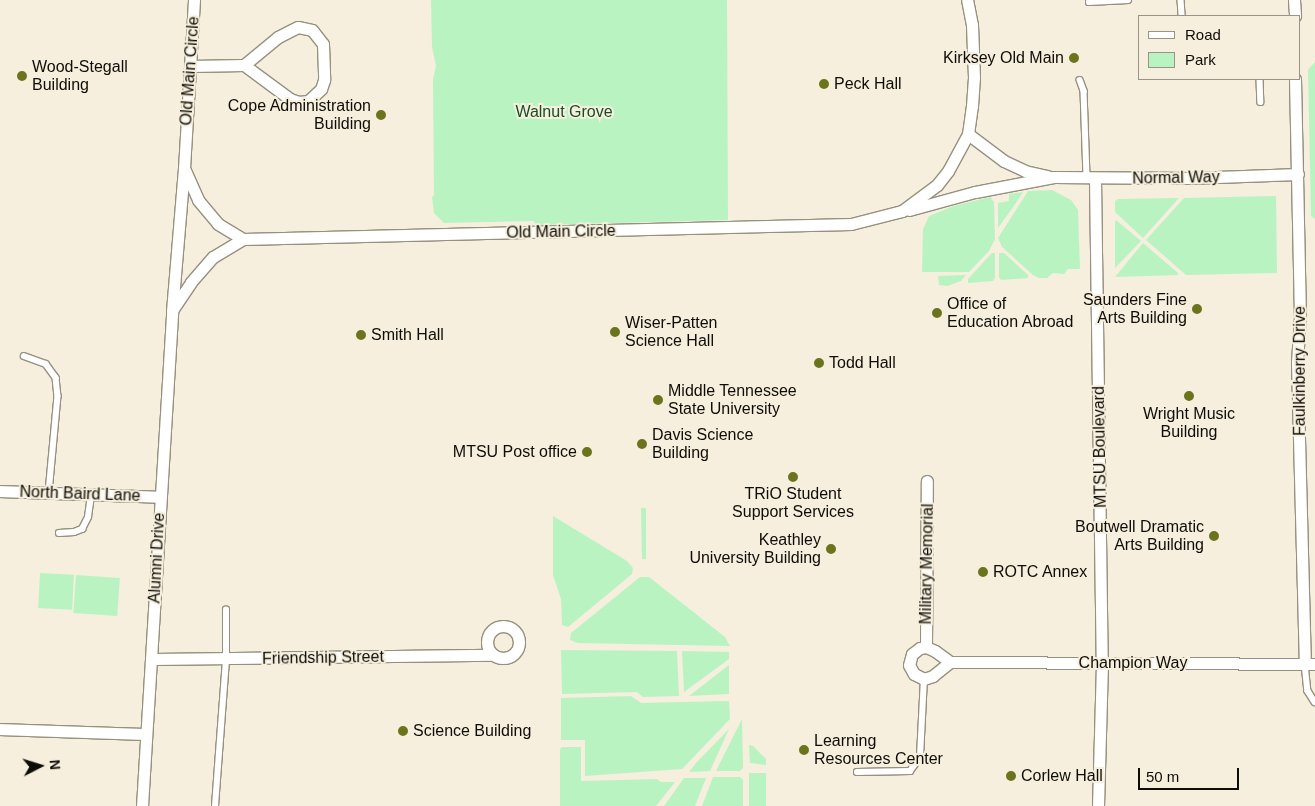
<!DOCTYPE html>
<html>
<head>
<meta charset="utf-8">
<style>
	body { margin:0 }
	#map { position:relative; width:1315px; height:806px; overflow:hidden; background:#f6efdd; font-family:Helvetica,sans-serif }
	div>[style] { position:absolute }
	.green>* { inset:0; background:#b9f3c1; transform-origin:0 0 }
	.roads { filter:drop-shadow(1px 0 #96907f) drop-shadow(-1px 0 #96907f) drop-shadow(0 1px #96907f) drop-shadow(0 -1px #96907f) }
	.lane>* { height:5.5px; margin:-2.75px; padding:0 2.75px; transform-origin:2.75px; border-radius:2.75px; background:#fff }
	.street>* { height:11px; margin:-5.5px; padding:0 5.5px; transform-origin:5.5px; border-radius:5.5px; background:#fff }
	.street>.ring { margin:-5.5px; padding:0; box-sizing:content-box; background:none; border:11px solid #fff; border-radius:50% }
	.dots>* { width:14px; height:14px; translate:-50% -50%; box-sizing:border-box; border:2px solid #f6efdd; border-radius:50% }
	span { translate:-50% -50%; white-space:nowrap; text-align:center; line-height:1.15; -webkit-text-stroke:4px #f6efdd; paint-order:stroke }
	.poi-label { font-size:16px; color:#0e0c06 }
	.right { translate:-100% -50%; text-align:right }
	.left { translate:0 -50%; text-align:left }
	.street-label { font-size:16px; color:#0e0c06 }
	.park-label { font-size:16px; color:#134f23 }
	.legend { position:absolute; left:1138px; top:15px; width:162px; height:65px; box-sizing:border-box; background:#f6efdd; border:1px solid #999487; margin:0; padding:6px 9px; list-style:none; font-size:15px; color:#0e0c06 }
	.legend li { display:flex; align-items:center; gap:10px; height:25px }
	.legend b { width:25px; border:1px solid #999487 }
	.north { position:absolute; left:15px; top:741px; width:50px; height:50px; -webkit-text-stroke:4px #f6efdd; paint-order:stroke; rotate:85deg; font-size:14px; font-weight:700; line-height:20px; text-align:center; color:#0e0c06 }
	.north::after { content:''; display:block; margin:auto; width:18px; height:22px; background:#0e0c06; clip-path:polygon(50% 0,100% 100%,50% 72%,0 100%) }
	.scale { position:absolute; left:1138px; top:768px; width:101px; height:22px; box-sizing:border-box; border:2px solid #0e0c06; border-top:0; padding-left:6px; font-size:15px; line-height:18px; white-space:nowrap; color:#0e0c06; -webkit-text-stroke:4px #f6efdd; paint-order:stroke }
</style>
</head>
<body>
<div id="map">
	<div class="green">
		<div style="clip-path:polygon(431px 0,727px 0,728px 220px,535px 225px,534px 221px,444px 223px,434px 213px,432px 197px,434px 195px,433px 79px,436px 66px,432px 47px)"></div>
		<div style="clip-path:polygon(1315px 62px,1315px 219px,1311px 216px,1308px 70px)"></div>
		<div style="clip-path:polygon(1052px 190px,1071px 200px,1078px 210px,1080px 269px,1068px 269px,1064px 274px,1053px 273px,1047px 278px,1039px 278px,1033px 275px,1002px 247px,998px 238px,1028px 191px)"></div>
		<div style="clip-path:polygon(1023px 192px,1016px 203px,998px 228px,998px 203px,1009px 201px,1009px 194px)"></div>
		<div style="clip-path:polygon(1276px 196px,1277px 273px,1186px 275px,1146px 240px,1184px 198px)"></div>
		<div style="clip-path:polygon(990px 197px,994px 202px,995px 239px,989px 251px,969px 272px,922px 272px,923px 229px,929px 216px,954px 206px)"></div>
		<div style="clip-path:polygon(1179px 198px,1143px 238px,1115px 212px,1115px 201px,1118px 199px)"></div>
		<div style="clip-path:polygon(1116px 220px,1141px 241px,1115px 268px,1115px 222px)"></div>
		<div style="clip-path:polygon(1143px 243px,1178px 273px,1178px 275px,1115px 277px)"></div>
		<div style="clip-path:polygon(992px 253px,995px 253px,995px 278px,993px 281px,968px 283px,968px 279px)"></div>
		<div style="clip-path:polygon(999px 253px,1004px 253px,1028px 275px,1028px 278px,1001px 280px,999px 277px)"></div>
		<div style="clip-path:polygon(966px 275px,961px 281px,947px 286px,939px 285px,938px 276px)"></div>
		<div style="clip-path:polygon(641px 508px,646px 508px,646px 559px,642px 559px)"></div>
		<div style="clip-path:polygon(553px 516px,627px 561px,633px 568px,632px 574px,568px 627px,562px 625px,561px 599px,553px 575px)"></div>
		<div style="left:40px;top:573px;width:34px;height:35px;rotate:3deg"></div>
		<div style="left:76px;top:575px;width:44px;height:38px;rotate:4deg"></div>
		<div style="clip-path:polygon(640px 577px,649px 577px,725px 637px,730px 646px,578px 643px,570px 640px,571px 633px)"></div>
		<div style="clip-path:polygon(561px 650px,677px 651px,679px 696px,643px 697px,637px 692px,562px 694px)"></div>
		<div style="clip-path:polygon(682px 651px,729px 652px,729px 659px,684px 692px)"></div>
		<div style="clip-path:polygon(729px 665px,729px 694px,689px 696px)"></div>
		<div style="clip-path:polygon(631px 696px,641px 703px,729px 701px,730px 719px,682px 769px,585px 776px,585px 740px,561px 740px,561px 698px)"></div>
		<div style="clip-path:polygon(742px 719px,743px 768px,740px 771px,716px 771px)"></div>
		<div style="clip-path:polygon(729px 729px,710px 771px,689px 772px,696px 763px)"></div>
		<div style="clip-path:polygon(749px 745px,753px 746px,766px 759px,766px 765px,750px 763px)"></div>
		<div style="clip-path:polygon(562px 747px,581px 747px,581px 781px,657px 779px,661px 782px,675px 782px,656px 806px,560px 806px,560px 749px)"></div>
		<div style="left:749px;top:773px;width:17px;height:33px"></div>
		<div style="clip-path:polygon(713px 777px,740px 777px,743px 780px,743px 806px,702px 806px)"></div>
		<div style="clip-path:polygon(684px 778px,706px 778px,695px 806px,664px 806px)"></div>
	</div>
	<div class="roads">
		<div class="lane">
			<div style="left:1181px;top:0;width:16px;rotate:86deg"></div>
			<div style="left:1089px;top:2px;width:39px;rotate:-3deg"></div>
			<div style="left:1260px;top:79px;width:23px;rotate:88deg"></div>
			<div style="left:1080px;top:80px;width:12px;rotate:70deg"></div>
			<div style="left:1084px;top:91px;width:87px;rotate:88deg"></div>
			<div style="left:24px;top:356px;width:23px;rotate:20deg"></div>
			<div style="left:46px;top:364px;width:17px;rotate:54deg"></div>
			<div style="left:56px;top:378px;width:18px;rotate:84deg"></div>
			<div style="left:58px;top:396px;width:97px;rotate:95.3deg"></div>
			<div style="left:59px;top:533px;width:15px;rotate:-4deg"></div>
			<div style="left:74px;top:532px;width:9px;rotate:-21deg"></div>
			<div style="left:82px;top:529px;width:13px;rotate:-63deg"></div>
			<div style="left:88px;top:517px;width:22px;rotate:-82deg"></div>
			<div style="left:1305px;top:664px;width:27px;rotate:84deg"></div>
			<div style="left:1308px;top:691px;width:13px;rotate:58deg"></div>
			<div style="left:857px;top:772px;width:53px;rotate:-1.1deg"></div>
			<div style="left:910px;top:771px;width:17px;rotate:-54deg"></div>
			<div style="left:920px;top:757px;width:78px;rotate:-87.1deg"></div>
			<div style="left:215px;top:806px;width:147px;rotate:-85.7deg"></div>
			<div style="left:226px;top:659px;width:49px;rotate:-90deg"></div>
		</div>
		<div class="street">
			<div style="left:194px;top:0;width:168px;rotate:93.4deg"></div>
			<div style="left:184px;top:168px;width:35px;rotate:66deg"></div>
			<div style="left:198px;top:200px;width:31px;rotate:50deg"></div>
			<div style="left:218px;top:224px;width:29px;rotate:31deg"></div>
			<div style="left:243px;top:239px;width:608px;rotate:-1.41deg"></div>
			<div style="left:851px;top:224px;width:53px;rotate:-14.3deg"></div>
			<div style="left:902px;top:211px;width:44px;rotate:-36.6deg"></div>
			<div style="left:937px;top:185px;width:18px;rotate:-52deg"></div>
			<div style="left:948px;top:171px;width:42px;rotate:-61.6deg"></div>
			<div style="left:968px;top:134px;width:28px;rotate:-82deg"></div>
			<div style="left:972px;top:106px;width:29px;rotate:-86deg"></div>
			<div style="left:974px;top:77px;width:52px;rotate:-92.2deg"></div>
			<div style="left:972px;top:25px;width:25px;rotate:-101deg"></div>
			<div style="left:1294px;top:0;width:16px;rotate:86deg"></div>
			<div style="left:190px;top:66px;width:54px;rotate:-1.1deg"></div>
			<div style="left:244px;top:65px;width:44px;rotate:-39.5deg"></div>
			<div style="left:278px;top:37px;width:22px;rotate:-27deg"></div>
			<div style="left:298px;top:27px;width:14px;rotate:12deg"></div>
			<div style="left:312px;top:30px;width:18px;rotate:52deg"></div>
			<div style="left:323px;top:44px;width:36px;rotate:88deg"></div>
			<div style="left:324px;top:80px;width:9px;rotate:108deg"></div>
			<div style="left:321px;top:89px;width:18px;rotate:137deg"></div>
			<div style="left:308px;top:101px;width:9px;rotate:174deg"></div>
			<div style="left:299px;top:102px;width:9px;rotate:-162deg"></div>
			<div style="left:290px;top:99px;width:57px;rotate:-143.5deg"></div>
			<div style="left:1295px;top:79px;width:238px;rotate:88.8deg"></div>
			<div style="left:1300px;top:317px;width:45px;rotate:93.8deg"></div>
			<div style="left:1297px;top:362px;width:302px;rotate:88.5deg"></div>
			<div style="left:968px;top:134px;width:45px;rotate:36.9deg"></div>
			<div style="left:1004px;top:161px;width:23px;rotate:25deg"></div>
			<div style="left:1025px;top:171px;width:23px;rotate:13deg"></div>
			<div style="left:1095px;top:179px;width:484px;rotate:89.2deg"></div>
			<div style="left:1102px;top:663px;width:143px;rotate:91.6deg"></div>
			<div style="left:909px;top:210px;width:68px;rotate:-15.3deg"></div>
			<div style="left:975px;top:192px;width:80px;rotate:-10.8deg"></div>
			<div style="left:1054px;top:177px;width:136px;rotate:0.4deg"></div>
			<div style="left:1190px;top:178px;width:108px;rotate:-2.1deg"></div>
			<div style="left:173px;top:309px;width:32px;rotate:-56deg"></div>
			<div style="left:191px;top:282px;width:33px;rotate:-49deg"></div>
			<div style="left:213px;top:257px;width:35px;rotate:-31deg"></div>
			<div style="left:0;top:491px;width:160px;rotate:2.1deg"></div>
			<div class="ring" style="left:487px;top:626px;width:21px;height:21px"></div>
			<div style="left:926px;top:647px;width:166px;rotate:-89.7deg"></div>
			<div style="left:153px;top:659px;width:340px;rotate:-0.7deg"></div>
			<div style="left:950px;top:662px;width:22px;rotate:141deg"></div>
			<div style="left:933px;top:676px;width:9px;rotate:162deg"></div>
			<div style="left:924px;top:679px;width:11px;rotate:-153deg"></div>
			<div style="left:914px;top:674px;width:10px;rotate:-119deg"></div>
			<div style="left:909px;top:665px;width:11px;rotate:-75deg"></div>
			<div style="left:912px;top:654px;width:10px;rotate:-37deg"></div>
			<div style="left:920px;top:648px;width:6px;rotate:-9deg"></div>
			<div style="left:926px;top:647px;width:10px;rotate:24deg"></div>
			<div style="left:935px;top:651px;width:19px;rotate:36deg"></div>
			<div style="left:950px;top:662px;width:365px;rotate:0.3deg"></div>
			<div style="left:0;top:729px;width:146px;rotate:2deg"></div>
			<div style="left:142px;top:806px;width:496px;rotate:-86.5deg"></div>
			<div style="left:172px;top:311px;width:143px;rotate:-85.2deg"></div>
		</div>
	</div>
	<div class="dots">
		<div style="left:1074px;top:58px;background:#6b741d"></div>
		<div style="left:22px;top:76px;background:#6b741d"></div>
		<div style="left:824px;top:84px;background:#6b741d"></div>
		<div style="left:381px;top:115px;background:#6b741d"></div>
		<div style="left:1197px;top:309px;background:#6b741d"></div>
		<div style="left:937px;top:313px;background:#6b741d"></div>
		<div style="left:615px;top:332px;background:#6b741d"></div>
		<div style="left:361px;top:335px;background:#6b741d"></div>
		<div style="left:819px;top:363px;background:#6b741d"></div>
		<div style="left:1189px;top:396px;background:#6b741d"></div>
		<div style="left:658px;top:400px;background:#6b741d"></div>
		<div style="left:642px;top:444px;background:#6b741d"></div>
		<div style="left:587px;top:452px;background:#6b741d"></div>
		<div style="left:793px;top:477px;background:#6b741d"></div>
		<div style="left:1214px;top:536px;background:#6b741d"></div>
		<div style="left:831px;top:549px;background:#6b741d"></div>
		<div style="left:983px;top:572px;background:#6b741d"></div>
		<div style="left:403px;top:731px;background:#6b741d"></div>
		<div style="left:804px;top:750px;background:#6b741d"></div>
		<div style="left:1011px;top:776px;background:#6b741d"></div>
	</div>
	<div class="poi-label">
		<span class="right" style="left:1064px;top:58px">Kirksey Old Main</span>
		<span class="left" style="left:32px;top:76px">Wood-Stegall<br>Building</span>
		<span class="left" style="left:834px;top:84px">Peck Hall</span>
		<span class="right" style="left:371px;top:115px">Cope Administration<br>Building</span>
		<span class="right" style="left:1187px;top:309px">Saunders Fine<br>Arts Building</span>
		<span class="left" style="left:947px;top:313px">Office of<br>Education Abroad</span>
		<span class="left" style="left:625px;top:332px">Wiser-Patten<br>Science Hall</span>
		<span class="left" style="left:371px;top:335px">Smith Hall</span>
		<span class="left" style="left:829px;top:363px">Todd Hall</span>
		<span class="left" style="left:668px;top:400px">Middle Tennessee<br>State University</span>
		<span style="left:1189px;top:423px">Wright Music<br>Building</span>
		<span class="left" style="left:652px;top:444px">Davis Science<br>Building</span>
		<span class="right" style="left:577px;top:452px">MTSU Post office</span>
		<span style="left:793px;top:503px">TRiO Student<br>Support Services</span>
		<span class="right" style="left:1204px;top:536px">Boutwell Dramatic<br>Arts Building</span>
		<span class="right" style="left:821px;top:549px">Keathley<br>University Building</span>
		<span class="left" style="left:993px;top:572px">ROTC Annex</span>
		<span class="left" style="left:413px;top:731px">Science Building</span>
		<span class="left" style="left:814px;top:750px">Learning<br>Resources Center</span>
		<span class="left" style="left:1021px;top:776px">Corlew Hall</span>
	</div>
	<div class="street-label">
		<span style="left:190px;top:71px;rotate:-86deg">Old Main Circle</span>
		<span style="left:1176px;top:178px;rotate:-1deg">Normal Way</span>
		<span style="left:561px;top:232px;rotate:-1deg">Old Main Circle</span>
		<span style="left:1300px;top:371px;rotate:-90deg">Faulkinberry Drive</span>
		<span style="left:1100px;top:447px;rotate:-91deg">MTSU Boulevard</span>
		<span style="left:80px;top:494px;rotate:2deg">North Baird Lane</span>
		<span style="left:157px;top:558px;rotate:-87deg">Alumni Drive</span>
		<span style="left:927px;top:564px;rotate:-89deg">Military Memorial</span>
		<span style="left:323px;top:658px;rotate:-1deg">Friendship Street</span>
		<span style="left:1133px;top:663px">Champion Way</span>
	</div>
	<div class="park-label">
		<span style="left:564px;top:112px">Walnut Grove</span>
	</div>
	<ul class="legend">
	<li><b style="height:6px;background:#fff"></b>Road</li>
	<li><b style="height:14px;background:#b9f3c1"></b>Park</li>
	</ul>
	<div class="north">N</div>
	<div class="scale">50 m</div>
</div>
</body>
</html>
